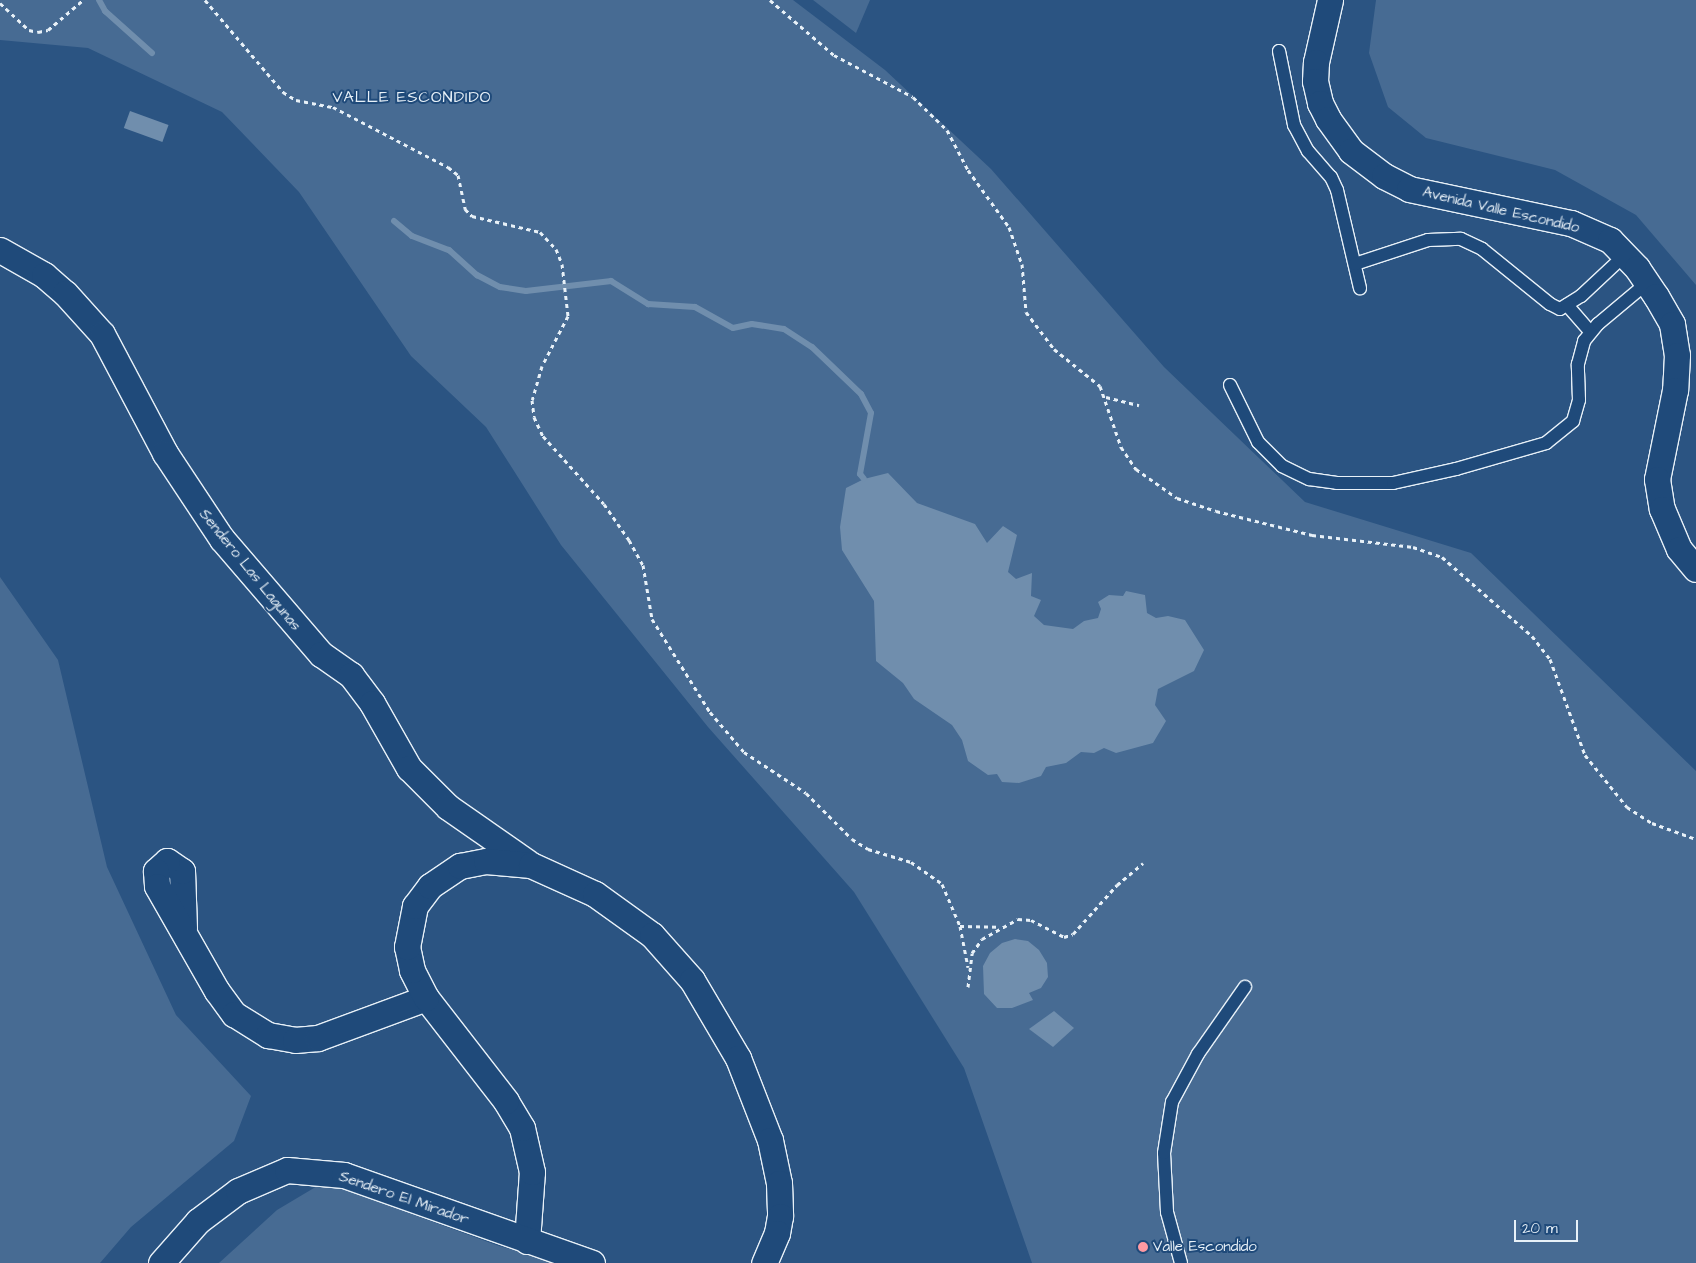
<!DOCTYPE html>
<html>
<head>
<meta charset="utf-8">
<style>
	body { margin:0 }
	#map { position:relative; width:1696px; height:1263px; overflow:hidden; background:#2b5482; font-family:"Architects Daughter",sans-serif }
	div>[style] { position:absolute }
	.green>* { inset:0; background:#476b93 }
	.water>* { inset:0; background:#708ead; transform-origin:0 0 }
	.stream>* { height:6px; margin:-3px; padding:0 3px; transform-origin:3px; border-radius:3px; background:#708ead }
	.path>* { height:3px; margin-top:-1.5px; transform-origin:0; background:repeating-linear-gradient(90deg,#e8f1f8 0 4px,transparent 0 8px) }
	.roads { filter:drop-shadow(1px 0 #e8f1f8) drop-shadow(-1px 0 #e8f1f8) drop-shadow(0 1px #e8f1f8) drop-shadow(0 -1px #e8f1f8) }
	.lane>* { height:12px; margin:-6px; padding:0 6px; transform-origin:6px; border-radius:6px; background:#1f4a7a }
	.street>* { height:25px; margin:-12.5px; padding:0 12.5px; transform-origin:12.5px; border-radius:12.5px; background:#1f4a7a }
	.dots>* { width:14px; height:14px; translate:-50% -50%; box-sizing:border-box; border:2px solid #1f4a7a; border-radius:50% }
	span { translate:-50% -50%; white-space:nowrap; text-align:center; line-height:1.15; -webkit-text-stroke:4px #1f4a7a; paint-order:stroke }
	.street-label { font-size:15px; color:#e8f1f8 }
	.poi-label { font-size:15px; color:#e8f1f8 }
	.left { translate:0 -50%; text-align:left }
	.neighbourhood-label { font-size:16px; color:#e8f1f8; letter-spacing:1px }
	.scale { position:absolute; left:1514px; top:1220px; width:64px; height:22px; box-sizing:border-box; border:2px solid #e8f1f8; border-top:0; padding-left:6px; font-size:15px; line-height:18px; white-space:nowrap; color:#e8f1f8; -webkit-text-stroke:4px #1f4a7a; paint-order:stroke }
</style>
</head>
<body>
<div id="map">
	<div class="green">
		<div style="clip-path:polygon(0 0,793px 0,885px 70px,991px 169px,1164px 367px,1305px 502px,1471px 553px,1696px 771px,1696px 1263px,1032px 1263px,964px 1068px,854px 892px,708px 727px,561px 545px,486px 427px,411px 356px,299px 192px,222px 112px,88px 48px,0 40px)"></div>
		<div style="clip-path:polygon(813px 0,870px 0,856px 33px)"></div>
		<div style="clip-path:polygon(1376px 0,1696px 0,1696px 285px,1636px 215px,1555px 170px,1426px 138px,1388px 107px,1369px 53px)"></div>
		<div style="clip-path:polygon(0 577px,58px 660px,107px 867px,176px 1015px,251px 1096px,234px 1141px,131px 1227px,100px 1263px,0 1263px)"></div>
		<div style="clip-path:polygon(324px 1182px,499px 1246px,560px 1263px,219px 1263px,277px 1210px)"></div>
	</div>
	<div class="water">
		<div style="left:130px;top:111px;width:41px;height:18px;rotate:20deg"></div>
		<div style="clip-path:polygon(888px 473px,917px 503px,975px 524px,987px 543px,1003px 526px,1017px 535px,1008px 572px,1016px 579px,1032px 573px,1031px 596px,1041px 600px,1034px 616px,1044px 625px,1073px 629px,1084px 621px,1098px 618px,1101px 609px,1098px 602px,1109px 595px,1123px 596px,1126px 591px,1145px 595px,1147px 613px,1156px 618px,1168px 616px,1185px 620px,1204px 650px,1194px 671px,1158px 689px,1155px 705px,1166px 721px,1153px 743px,1116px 753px,1104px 748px,1094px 753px,1081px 752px,1066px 763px,1046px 767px,1041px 776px,1019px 783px,1002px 782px,997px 774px,988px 775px,968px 761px,962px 740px,952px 725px,914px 699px,903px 683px,876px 661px,874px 601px,842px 550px,840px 527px,846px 488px,864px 479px)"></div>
		<div style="clip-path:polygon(1015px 939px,1028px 941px,1039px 950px,1047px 963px,1048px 977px,1041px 988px,1029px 993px,1033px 1000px,1012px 1008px,997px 1008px,984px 994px,983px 966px,990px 953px,1002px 943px)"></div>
		<div style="clip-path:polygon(1054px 1011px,1074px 1028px,1053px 1047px,1029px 1029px)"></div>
	</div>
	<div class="stream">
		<div style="left:99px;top:0;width:13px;rotate:61deg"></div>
		<div style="left:105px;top:11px;width:63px;rotate:41.8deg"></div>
		<div style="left:394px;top:221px;width:23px;rotate:40deg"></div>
		<div style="left:412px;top:236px;width:40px;rotate:21deg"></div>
		<div style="left:449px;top:250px;width:38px;rotate:42deg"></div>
		<div style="left:477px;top:275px;width:26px;rotate:28deg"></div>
		<div style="left:500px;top:287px;width:26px;rotate:9deg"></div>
		<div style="left:526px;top:291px;width:86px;rotate:-6.7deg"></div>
		<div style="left:611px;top:281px;width:44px;rotate:31.9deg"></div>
		<div style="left:648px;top:304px;width:47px;rotate:3.7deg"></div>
		<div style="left:695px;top:307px;width:43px;rotate:28.9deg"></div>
		<div style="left:733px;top:328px;width:19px;rotate:-12deg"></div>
		<div style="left:752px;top:324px;width:32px;rotate:9deg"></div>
		<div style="left:784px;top:329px;width:33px;rotate:33deg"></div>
		<div style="left:812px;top:347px;width:68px;rotate:43.8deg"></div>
		<div style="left:861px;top:394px;width:21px;rotate:62deg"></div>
		<div style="left:871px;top:413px;width:62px;rotate:100.2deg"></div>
		<div style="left:860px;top:474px;width:6px;rotate:51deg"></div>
	</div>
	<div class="path">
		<div style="left:205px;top:0;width:121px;rotate:49.7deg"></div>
		<div style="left:283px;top:92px;width:15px;rotate:32deg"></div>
		<div style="left:296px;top:100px;width:38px;rotate:11deg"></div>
		<div style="left:333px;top:107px;width:130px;rotate:27.6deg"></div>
		<div style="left:448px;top:167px;width:13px;rotate:39deg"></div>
		<div style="left:458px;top:175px;width:35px;rotate:78deg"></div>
		<div style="left:465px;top:209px;width:10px;rotate:45deg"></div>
		<div style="left:472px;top:216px;width:70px;rotate:13.2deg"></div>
		<div style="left:540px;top:232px;width:23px;rotate:47deg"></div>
		<div style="left:556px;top:249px;width:16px;rotate:68deg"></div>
		<div style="left:562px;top:264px;width:52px;rotate:83.4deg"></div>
		<div style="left:568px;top:316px;width:56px;rotate:117.5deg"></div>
		<div style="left:542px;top:366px;width:35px;rotate:106deg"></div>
		<div style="left:532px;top:400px;width:17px;rotate:83deg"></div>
		<div style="left:534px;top:417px;width:21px;rotate:65deg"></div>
		<div style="left:543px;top:436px;width:91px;rotate:48.1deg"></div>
		<div style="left:604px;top:504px;width:44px;rotate:55.2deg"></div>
		<div style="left:629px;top:540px;width:29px;rotate:61deg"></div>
		<div style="left:643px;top:565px;width:55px;rotate:80.5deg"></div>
		<div style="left:652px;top:619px;width:110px;rotate:58.1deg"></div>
		<div style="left:710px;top:712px;width:52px;rotate:49.6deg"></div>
		<div style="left:744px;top:752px;width:74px;rotate:33.5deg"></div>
		<div style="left:806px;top:793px;width:65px;rotate:45deg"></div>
		<div style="left:852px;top:839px;width:19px;rotate:32deg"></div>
		<div style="left:868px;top:849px;width:45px;rotate:16.8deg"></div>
		<div style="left:911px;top:862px;width:38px;rotate:35deg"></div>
		<div style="left:942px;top:884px;width:46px;rotate:66.8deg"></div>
		<div style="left:960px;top:926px;width:42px;rotate:79deg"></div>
		<div style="left:770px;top:0;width:84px;rotate:40.7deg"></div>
		<div style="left:834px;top:55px;width:89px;rotate:28deg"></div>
		<div style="left:913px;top:97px;width:47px;rotate:44.1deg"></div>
		<div style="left:947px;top:130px;width:45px;rotate:62.3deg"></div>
		<div style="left:968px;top:170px;width:70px;rotate:54.3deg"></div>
		<div style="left:1009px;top:227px;width:39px;rotate:71deg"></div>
		<div style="left:1022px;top:264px;width:48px;rotate:85.2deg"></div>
		<div style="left:1026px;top:312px;width:46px;rotate:52.9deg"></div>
		<div style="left:1054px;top:349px;width:59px;rotate:38.8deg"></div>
		<div style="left:1100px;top:386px;width:65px;rotate:71deg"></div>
		<div style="left:1121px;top:447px;width:27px;rotate:56deg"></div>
		<div style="left:1136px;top:469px;width:50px;rotate:35.3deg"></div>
		<div style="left:1177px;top:498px;width:41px;rotate:18.4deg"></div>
		<div style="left:1216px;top:511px;width:99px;rotate:14deg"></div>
		<div style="left:1312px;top:535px;width:102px;rotate:6.8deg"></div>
		<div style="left:1413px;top:547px;width:31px;rotate:19deg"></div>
		<div style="left:1442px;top:557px;width:120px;rotate:41.3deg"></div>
		<div style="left:1532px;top:636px;width:29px;rotate:52deg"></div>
		<div style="left:1550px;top:659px;width:102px;rotate:70deg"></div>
		<div style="left:1585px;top:755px;width:67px;rotate:51.1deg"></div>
		<div style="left:1627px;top:807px;width:30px;rotate:33deg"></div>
		<div style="left:1652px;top:823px;width:47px;rotate:20deg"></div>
		<div style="left:0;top:3px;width:40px;rotate:43deg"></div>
		<div style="left:29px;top:30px;width:9px;rotate:13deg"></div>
		<div style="left:38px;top:32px;width:10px;rotate:-11deg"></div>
		<div style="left:48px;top:30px;width:46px;rotate:-40.6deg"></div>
		<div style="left:1106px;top:397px;width:34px;rotate:14deg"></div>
		<div style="left:960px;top:926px;width:39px;rotate:1deg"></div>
		<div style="left:968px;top:987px;width:34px;rotate:-83deg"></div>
		<div style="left:972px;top:953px;width:17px;rotate:-54deg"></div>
		<div style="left:982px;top:939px;width:41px;rotate:-29.1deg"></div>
		<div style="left:1018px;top:919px;width:13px;rotate:4deg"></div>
		<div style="left:1031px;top:920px;width:37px;rotate:27deg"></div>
		<div style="left:1064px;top:937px;width:9px;rotate:-18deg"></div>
		<div style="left:1073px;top:934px;width:66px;rotate:-48.1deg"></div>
		<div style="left:1117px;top:885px;width:34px;rotate:-40deg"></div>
	</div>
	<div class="roads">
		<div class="lane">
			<div style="left:1279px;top:51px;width:76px;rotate:78.5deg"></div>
			<div style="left:1294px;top:125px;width:30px;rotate:62deg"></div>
			<div style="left:1308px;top:151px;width:35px;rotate:49deg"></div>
			<div style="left:1331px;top:177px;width:14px;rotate:65deg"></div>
			<div style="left:1337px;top:190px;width:101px;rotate:76.8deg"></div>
			<div style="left:1355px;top:264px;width:77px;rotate:-18.2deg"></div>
			<div style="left:1428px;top:240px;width:33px;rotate:-2deg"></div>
			<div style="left:1461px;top:239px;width:23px;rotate:25deg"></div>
			<div style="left:1482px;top:249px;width:87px;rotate:39deg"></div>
			<div style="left:1550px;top:304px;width:11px;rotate:27deg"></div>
			<div style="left:1560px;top:309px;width:25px;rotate:-32deg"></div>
			<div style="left:1581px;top:296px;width:62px;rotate:-43deg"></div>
			<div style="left:1567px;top:305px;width:35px;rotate:49deg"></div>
			<div style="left:1230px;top:385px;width:64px;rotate:63.8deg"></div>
			<div style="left:1258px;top:442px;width:34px;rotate:45deg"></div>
			<div style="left:1282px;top:466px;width:30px;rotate:26deg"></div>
			<div style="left:1309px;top:479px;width:28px;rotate:8deg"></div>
			<div style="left:1337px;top:483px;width:56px"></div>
			<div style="left:1393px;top:483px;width:65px;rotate:-12.5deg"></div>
			<div style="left:1456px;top:469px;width:94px;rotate:-16.1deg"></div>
			<div style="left:1546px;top:443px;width:35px;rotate:-39deg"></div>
			<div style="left:1573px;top:421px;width:22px;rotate:-74deg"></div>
			<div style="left:1579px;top:400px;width:36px;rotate:-92deg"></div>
			<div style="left:1578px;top:364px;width:24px;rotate:-75deg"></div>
			<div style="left:1584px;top:341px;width:22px;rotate:-51deg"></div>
			<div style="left:1598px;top:324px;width:64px;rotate:-39.9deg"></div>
			<div style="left:1181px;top:1263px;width:53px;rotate:-105.4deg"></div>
			<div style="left:1167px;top:1212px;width:59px;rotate:-92.9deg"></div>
			<div style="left:1164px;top:1153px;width:52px;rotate:-81.1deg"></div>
			<div style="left:1172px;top:1102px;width:55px;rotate:-61.6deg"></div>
			<div style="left:1198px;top:1054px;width:82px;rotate:-55deg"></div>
		</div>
		<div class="street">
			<div style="left:1330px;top:0;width:64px;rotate:102.7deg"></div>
			<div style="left:1316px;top:62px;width:19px;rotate:93deg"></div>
			<div style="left:1315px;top:81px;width:23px;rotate:77deg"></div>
			<div style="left:1320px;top:103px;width:18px;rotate:63deg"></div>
			<div style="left:1328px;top:119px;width:39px;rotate:54deg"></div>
			<div style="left:1351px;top:151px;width:41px;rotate:37.1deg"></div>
			<div style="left:1384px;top:176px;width:28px;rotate:27deg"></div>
			<div style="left:1409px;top:189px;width:166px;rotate:11.9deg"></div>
			<div style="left:1571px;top:223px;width:43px;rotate:23.6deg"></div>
			<div style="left:1610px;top:240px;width:39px;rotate:46deg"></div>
			<div style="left:1637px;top:268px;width:34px;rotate:56deg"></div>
			<div style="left:1656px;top:296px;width:32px;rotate:60deg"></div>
			<div style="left:1672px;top:324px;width:31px;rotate:81deg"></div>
			<div style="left:1677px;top:355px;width:35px;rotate:93deg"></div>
			<div style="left:1675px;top:390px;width:91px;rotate:101.4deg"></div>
			<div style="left:1657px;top:479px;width:30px;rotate:81deg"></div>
			<div style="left:1662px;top:509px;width:43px;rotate:67deg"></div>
			<div style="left:1679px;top:549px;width:26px;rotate:50deg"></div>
			<div style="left:0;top:250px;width:51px;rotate:29.6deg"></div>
			<div style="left:44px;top:275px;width:28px;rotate:41deg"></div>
			<div style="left:65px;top:293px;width:55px;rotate:47.9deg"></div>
			<div style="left:102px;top:334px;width:135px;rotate:62.1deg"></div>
			<div style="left:165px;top:453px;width:103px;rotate:56.5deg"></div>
			<div style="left:222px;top:539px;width:152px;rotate:49.3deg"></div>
			<div style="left:321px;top:654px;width:37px;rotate:35deg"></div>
			<div style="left:351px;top:675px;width:35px;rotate:53deg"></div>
			<div style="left:372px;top:703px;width:75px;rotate:60.4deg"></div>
			<div style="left:409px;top:768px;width:55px;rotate:45deg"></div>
			<div style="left:448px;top:807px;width:96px;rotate:34.8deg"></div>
			<div style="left:184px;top:928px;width:57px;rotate:-92deg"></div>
			<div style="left:182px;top:871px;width:18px;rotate:-146deg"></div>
			<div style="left:167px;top:861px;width:15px;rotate:138deg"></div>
			<div style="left:156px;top:871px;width:15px;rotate:86deg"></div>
			<div style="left:157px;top:886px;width:121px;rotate:60.3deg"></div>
			<div style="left:217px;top:991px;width:29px;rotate:54deg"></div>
			<div style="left:234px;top:1014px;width:40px;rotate:32deg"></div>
			<div style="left:268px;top:1035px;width:27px;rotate:10deg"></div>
			<div style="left:295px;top:1040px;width:23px;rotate:-5deg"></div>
			<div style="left:318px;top:1038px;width:115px;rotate:-20.3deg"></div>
			<div style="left:527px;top:1241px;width:69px;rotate:-85.9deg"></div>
			<div style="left:532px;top:1172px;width:45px;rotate:-102.8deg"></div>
			<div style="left:522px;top:1128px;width:31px;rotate:-121deg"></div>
			<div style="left:506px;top:1101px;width:130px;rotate:-127.8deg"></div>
			<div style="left:426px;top:998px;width:31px;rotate:-117deg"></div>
			<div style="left:412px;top:970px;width:24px;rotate:-102deg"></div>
			<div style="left:407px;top:947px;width:42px;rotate:-79deg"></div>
			<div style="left:415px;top:906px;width:25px;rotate:-53deg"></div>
			<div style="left:430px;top:886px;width:36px;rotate:-34deg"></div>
			<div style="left:460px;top:866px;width:26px;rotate:-11deg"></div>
			<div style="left:486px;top:861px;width:45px;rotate:5.1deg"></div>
			<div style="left:531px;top:865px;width:70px;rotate:24.4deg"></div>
			<div style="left:595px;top:894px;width:70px;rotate:35.7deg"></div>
			<div style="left:652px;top:935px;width:60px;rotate:48.4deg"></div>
			<div style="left:692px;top:980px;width:91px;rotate:59.5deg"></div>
			<div style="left:738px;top:1058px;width:88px;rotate:68.7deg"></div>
			<div style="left:770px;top:1140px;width:44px;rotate:78.2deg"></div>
			<div style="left:779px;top:1183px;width:33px;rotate:88deg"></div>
			<div style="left:780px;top:1216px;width:17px;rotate:100deg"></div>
			<div style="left:777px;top:1233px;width:33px;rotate:113deg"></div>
			<div style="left:161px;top:1263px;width:56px;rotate:-48.6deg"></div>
			<div style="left:198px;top:1221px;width:50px;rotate:-36.9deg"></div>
			<div style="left:238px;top:1191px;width:53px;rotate:-23.2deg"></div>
			<div style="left:287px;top:1170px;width:57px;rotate:5deg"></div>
			<div style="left:344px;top:1175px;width:263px;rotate:19.5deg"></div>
		</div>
	</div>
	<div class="dots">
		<div style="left:1143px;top:1247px;background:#ff9aa2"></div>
	</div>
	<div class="street-label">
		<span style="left:1501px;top:210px;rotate:13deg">Avenida Valle Escondido</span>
		<span style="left:250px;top:570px;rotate:51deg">Sendero Las Lagunas</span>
		<span style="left:404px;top:1198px;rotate:19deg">Sendero El Mirador</span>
	</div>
	<div class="poi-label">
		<span class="left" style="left:1153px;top:1247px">Valle Escondido</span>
	</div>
	<div class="neighbourhood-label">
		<span style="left:412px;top:97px">VALLE ESCONDIDO</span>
	</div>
	<div class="scale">20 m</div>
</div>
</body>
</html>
